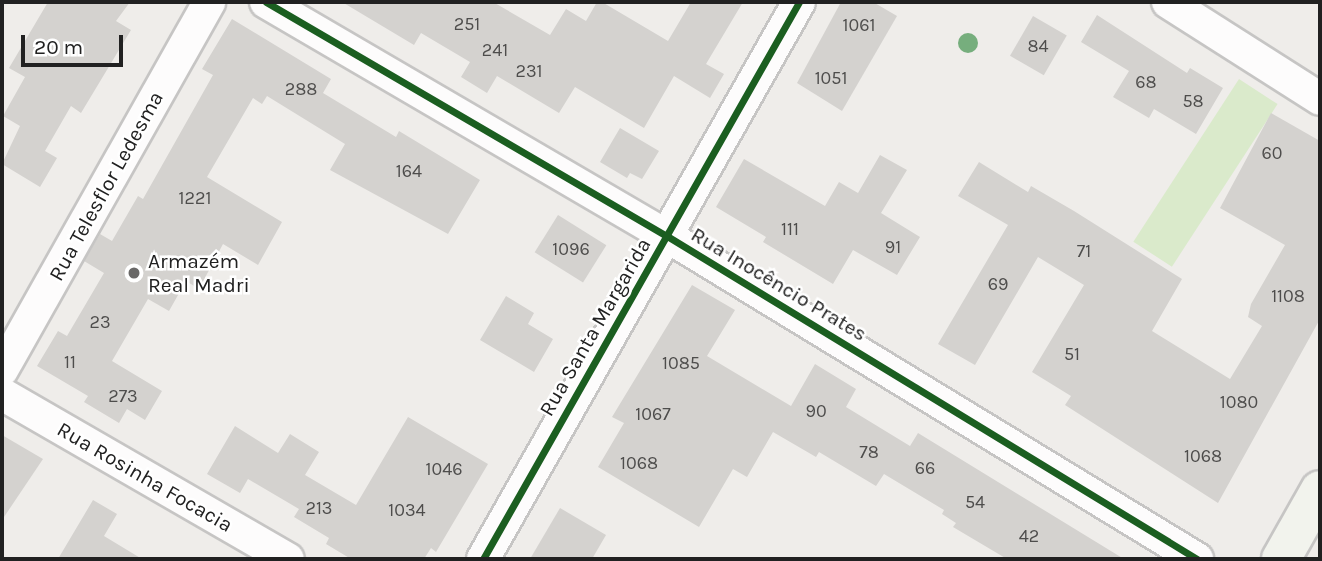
<!DOCTYPE html>
<html>
<head>
<meta charset="utf-8">
<style>
	body { margin:0 }
	#map { position:relative; width:1322px; height:561px; overflow:hidden; background:#efedea; font-family:Karla,sans-serif }
	div>[style] { position:absolute }
	.grass>* { inset:0; background:#daeacb; transform-origin:0 0 }
	.building>* { inset:0; background:#d4d2cf; transform-origin:0 0 }
	.roads { filter:drop-shadow(2px 0 #c6c5c4) drop-shadow(-2px 0 #c6c5c4) drop-shadow(0 2px #c6c5c4) drop-shadow(0 -2px #c6c5c4) }
	.street>* { height:32px; margin:-16px; padding:0 16px; transform-origin:16px; border-radius:16px; background:#fdfcfc }
	.secondary>* { height:38px; margin:-19px; padding:0 19px; transform-origin:19px; border-radius:19px; background:#f2f3ed }
	.cycleway>* { height:7px; margin:-3.5px; padding:0 3.5px; transform-origin:3.5px; border-radius:3.5px; background:#1b5e20 }
	.trees>* { width:20px; height:20px; margin:-10px; border-radius:50%; background:#76ae7d }
	.dots>* { width:19px; height:19px; translate:-50% -50%; box-sizing:border-box; border:4px solid #fff; border-radius:50% }
	span { translate:-50% -50%; white-space:nowrap; text-align:center; line-height:1.15; -webkit-text-stroke:5px #fff; paint-order:stroke }
	.number-label { font-size:18px; color:#4e4d4c }
	.number-label span { -webkit-text-stroke-width:0 }
	.street-label { font-size:21px; color:#212121 }
	.poi-label { font-size:21px; color:#212121 }
	.left { translate:0 -50%; text-align:left }
	.frame { position:absolute; inset:0; border:4px solid #212121; pointer-events:none }
	.scale { position:absolute; left:21px; top:35px; width:102px; height:32px; box-sizing:border-box; border:4px solid #212121; border-top:0; padding-left:9px; font-size:21px; line-height:24px; white-space:nowrap; color:#212121; -webkit-text-stroke:5px #fff; paint-order:stroke }
</style>
</head>
<body>
<div id="map">
	<div class="grass">
		<div style="left:1239px;top:79px;width:46px;height:194px;rotate:33deg"></div>
	</div>
	<div class="building">
		<div style="clip-path:polygon(48px 2px,130px 2px,116px 21px,131px 30px,81px 113px,71px 106px,45px 151px,57px 158px,40px 187px,2px 164px,20px 126px,3px 116px,25px 77px,9px 68px)"></div>
		<div style="clip-path:polygon(342px 2px,493px 2px,550px 35px,566px 9px,586px 21px,597px 2px,602px 2px,668px 41px,691px 2px,743px 2px,706px 64px,724px 74px,710px 98px,674px 76px,644px 128px,575px 87px,559px 113px,497px 76px,487px 93px,461px 77px,470px 62px,421px 33px,414px 45px)"></div>
		<div style="clip-path:polygon(841px 2px,873px 2px,897px 16px,842px 111px,797px 83px)"></div>
		<div style="clip-path:polygon(1097px 15px,1187px 73px,1190px 68px,1223px 88px,1196px 134px,1154px 109px,1149px 118px,1113px 97px,1129px 71px,1081px 42px)"></div>
		<div style="left:1033px;top:16px;width:39px;height:46px;rotate:30deg"></div>
		<div style="clip-path:polygon(232px 19px,331px 79px,323px 93px,396px 137px,399px 131px,480px 180px,448px 234px,330px 170px,345px 144px,267px 96px,262px 104px,253px 98px,207px 177px,282px 222px,258px 265px,223px 244px,199px 289px,186px 281px,169px 311px,148px 299px,112px 361px,162px 391px,145px 420px,127px 409px,119px 423px,84px 402px,88px 396px,37px 366px,58px 331px,67px 336px,104px 273px,84px 261px,100px 234px,112px 241px,138px 196px,143px 199px,213px 75px,202px 69px)"></div>
		<div style="clip-path:polygon(1271px 113px,1320px 141px,1320px 319px,1218px 503px,1065px 405px,1071px 396px,1032px 372px,1084px 285px,1038px 257px,975px 365px,938px 344px,1008px 225px,958px 196px,979px 162px,1028px 192px,1031px 186px,1074px 211px,1182px 279px,1152px 331px,1230px 379px,1262px 326px,1248px 317px,1251px 304px,1285px 245px,1220px 208px)"></div>
		<div style="clip-path:polygon(620px 128px,659px 151px,642px 179px,630px 173px,627px 178px,600px 162px)"></div>
		<div style="clip-path:polygon(880px 155px,907px 170px,881px 213px,920px 237px,897px 275px,853px 250px,833px 284px,763px 242px,766px 237px,716px 207px,744px 159px,825px 206px,839px 182px,858px 193px)"></div>
		<div style="left:558px;top:215px;width:57px;height:44px;rotate:32deg"></div>
		<div style="clip-path:polygon(692px 285px,735px 310px,707px 356px,791px 406px,815px 364px,856px 389px,846px 407px,910px 446px,918px 433px,1124px 559px,1007px 559px,953px 527px,956px 523px,942px 514px,944px 510px,884px 474px,876px 486px,819px 452px,816px 457px,773px 432px,747px 477px,733px 469px,699px 527px,598px 467px,624px 423px,612px 417px)"></div>
		<div style="clip-path:polygon(506px 296px,534px 313px,528px 324px,553px 339px,534px 372px,480px 340px)"></div>
		<div style="clip-path:polygon(408px 417px,488px 464px,436px 552px,431px 548px,424px 559px,351px 559px,326px 544px,329px 538px,294px 517px,299px 509px,248px 479px,240px 493px,207px 474px,235px 426px,278px 453px,290px 434px,319px 452px,305px 475px,356px 505px)"></div>
		<div style="clip-path:polygon(2px 435px,43px 459px,2px 520px)"></div>
		<div style="clip-path:polygon(93px 500px,117px 514px,104px 536px,142px 559px,58px 559px)"></div>
		<div style="clip-path:polygon(560px 508px,606px 535px,592px 559px,530px 559px)"></div>
	</div>
	<div class="roads">
		<div class="street">
			<div style="left:266px;top:2px;width:464px;rotate:30.3deg"></div>
			<div style="left:667px;top:236px;width:621px;rotate:31.36deg"></div>
			<div style="left:1168px;top:2px;width:180px;rotate:32.5deg"></div>
			<div style="left:2px;top:370px;width:422px;rotate:-60.6deg"></div>
			<div style="left:2px;top:394px;width:330px;rotate:30deg"></div>
			<div style="left:483px;top:559px;width:640px;rotate:-60.43deg"></div>
		</div>
		<div class="secondary">
			<div style="left:1281px;top:559px;width:79px;rotate:-60.5deg"></div>
		</div>
	</div>
	<div class="cycleway">
		<div style="left:266px;top:2px;width:464px;rotate:30.3deg"></div>
		<div style="left:667px;top:236px;width:621px;rotate:31.36deg"></div>
		<div style="left:483px;top:559px;width:640px;rotate:-60.43deg"></div>
	</div>
	<div class="trees">
		<div style="left:968px;top:43px"></div>
	</div>
	<div class="dots">
		<div style="left:134px;top:273px;background:#696867"></div>
	</div>
	<div class="number-label">
		<span style="left:467px;top:24px">251</span>
		<span style="left:859px;top:25px">1061</span>
		<span style="left:1038px;top:46px">84</span>
		<span style="left:495px;top:50px">241</span>
		<span style="left:529px;top:71px">231</span>
		<span style="left:831px;top:78px">1051</span>
		<span style="left:1146px;top:82px">68</span>
		<span style="left:301px;top:89px">288</span>
		<span style="left:1193px;top:101px">58</span>
		<span style="left:1272px;top:153px">60</span>
		<span style="left:409px;top:171px">164</span>
		<span style="left:195px;top:198px">1221</span>
		<span style="left:790px;top:229px">111</span>
		<span style="left:893px;top:247px">91</span>
		<span style="left:571px;top:249px">1096</span>
		<span style="left:1084px;top:251px">71</span>
		<span style="left:998px;top:284px">69</span>
		<span style="left:1288px;top:296px">1108</span>
		<span style="left:100px;top:322px">23</span>
		<span style="left:1072px;top:354px">51</span>
		<span style="left:70px;top:362px">11</span>
		<span style="left:681px;top:363px">1085</span>
		<span style="left:123px;top:396px">273</span>
		<span style="left:1239px;top:402px">1080</span>
		<span style="left:816px;top:411px">90</span>
		<span style="left:653px;top:414px">1067</span>
		<span style="left:869px;top:452px">78</span>
		<span style="left:1203px;top:456px">1068</span>
		<span style="left:639px;top:463px">1068</span>
		<span style="left:925px;top:468px">66</span>
		<span style="left:444px;top:469px">1046</span>
		<span style="left:975px;top:502px">54</span>
		<span style="left:319px;top:508px">213</span>
		<span style="left:407px;top:510px">1034</span>
		<span style="left:1029px;top:536px">42</span>
	</div>
	<div class="street-label">
		<span style="left:106px;top:186px;rotate:-61deg">Rua Telesflor Ledesma</span>
		<span style="left:779px;top:284px;rotate:31deg">Rua Inocêncio Prates</span>
		<span style="left:595px;top:327px;rotate:-60deg">Rua Santa Margarida</span>
		<span style="left:145px;top:477px;rotate:30deg">Rua Rosinha Focacia</span>
	</div>
	<div class="poi-label">
		<span class="left" style="left:148px;top:273px">Armazém<br>Real Madri</span>
	</div>
	<div class="frame"></div>
	<div class="scale">20 m</div>
</div>
</body>
</html>
